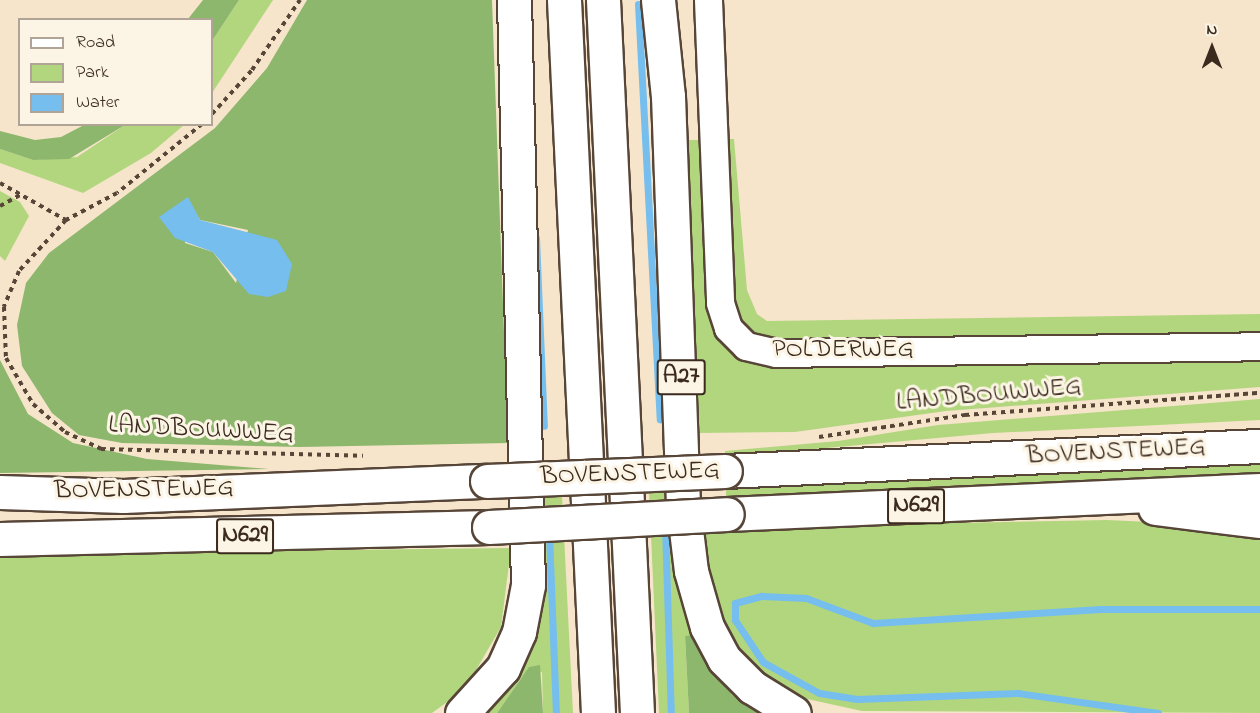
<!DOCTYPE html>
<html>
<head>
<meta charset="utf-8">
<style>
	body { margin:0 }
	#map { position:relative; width:1260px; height:713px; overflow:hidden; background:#f6e5cb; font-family:"Indie Flower",sans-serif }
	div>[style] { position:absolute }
	.green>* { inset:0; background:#b2d67e }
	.forest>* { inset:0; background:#8db76d }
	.water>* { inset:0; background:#75beee }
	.stream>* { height:7px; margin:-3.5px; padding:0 3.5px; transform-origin:3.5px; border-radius:3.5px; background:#75beee }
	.path>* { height:4px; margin-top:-2px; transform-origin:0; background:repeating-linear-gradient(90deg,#574638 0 4.5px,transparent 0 9px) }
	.roads { filter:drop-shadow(2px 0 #574638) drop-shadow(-2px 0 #574638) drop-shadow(0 2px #574638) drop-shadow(0 -2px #574638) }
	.minor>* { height:27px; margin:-13.5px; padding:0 13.5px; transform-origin:13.5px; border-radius:13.5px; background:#fff }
	.primary>* { height:33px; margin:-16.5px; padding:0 16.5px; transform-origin:16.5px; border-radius:16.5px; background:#fff }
	.motorway>* { height:33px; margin:-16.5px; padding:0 16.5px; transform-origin:16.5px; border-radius:16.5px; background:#fff }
	.bridges { filter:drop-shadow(2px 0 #574638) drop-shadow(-2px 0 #574638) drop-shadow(0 2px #574638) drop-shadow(0 -2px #574638) }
	.primary-bridge>* { height:33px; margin:-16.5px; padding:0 16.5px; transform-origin:16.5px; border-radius:16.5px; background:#fff }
	span { translate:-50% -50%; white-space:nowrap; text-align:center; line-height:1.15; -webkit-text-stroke:6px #fcf5e5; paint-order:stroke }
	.shield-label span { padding:2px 4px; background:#fcf5e5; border:2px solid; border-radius:4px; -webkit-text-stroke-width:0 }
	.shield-label { font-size:24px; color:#3b2a1e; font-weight:700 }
	.street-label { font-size:26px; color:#3b2a1e }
	.legend { position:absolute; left:18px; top:18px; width:195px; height:108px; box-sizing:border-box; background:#fcf5e5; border:2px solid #afa495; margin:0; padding:8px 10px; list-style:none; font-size:18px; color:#3b2a1e }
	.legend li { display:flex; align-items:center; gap:12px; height:30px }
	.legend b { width:30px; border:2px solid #afa495 }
	.north { position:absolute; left:1182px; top:18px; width:60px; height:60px; -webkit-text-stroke:4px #fcf5e5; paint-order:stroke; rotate:0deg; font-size:16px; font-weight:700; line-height:24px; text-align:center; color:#3b2a1e }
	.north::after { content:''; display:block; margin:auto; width:21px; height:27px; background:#3b2a1e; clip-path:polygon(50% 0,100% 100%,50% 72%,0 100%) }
</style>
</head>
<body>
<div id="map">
	<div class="green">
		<div style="clip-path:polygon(239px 0,273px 0,212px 93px,212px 41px)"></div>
		<div style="clip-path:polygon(125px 125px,184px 125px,151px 153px,83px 193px,0 163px,0 149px,33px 160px,77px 157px)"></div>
		<div style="clip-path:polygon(721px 139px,734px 139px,747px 290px,757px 314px,767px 321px,1260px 314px,1260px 338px,762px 346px,731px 318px)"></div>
		<div style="clip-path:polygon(684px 140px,705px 140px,731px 344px,1260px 352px,1260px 387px,946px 411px,795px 432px,696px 433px)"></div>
		<div style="clip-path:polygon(0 191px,20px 202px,29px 216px,5px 261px,0 256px)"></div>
		<div style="clip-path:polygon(1260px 399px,1260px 420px,993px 433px,725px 457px,725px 451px,838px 441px,938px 425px)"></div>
		<div style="clip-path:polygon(1260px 457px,1260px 474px,726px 497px,726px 483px)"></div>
		<div style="clip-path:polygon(673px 490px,683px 576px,776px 713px,762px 713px,732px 695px,694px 635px,685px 637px,689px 713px,659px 713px,649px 491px)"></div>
		<div style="clip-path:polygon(562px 495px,573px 713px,543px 713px,542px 672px,522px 677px,497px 713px,474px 713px,542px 572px,542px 496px)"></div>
		<div style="clip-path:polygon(1107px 520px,1260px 527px,1260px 713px,862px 711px,798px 697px,758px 672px,724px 627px,707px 571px,702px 528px)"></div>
		<div style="clip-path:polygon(511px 548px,501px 627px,465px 689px,432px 713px,0 713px,0 554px)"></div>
	</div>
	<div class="forest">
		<div style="clip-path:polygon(203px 0,239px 0,212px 41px,212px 20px,188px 19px)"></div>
		<div style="clip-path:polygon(evenodd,307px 0,492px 0,508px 443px,300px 447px,122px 443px,79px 435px,52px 413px,22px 366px,17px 325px,26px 283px,49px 253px,215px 128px,267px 68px,307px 0,187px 197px,200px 220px,248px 230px,236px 283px,213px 252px,185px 243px,187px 197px)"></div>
		<div style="clip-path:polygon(84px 125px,125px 125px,69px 159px,33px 160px,0 149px,0 131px,35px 140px,61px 137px)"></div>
		<div style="clip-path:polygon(0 360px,28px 414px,73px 443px,147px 459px,269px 469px,0 473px)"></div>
		<div style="clip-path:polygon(694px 635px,732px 695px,762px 713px,689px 713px,685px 636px)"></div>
		<div style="clip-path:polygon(540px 665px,543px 713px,497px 713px,529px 667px)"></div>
	</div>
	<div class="water">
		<div style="clip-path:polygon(188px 197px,200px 220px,277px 240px,292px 264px,286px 291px,268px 297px,249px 294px,213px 252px,175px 238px,159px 217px)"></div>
	</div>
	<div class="stream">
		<div style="left:638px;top:4px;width:416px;rotate:87deg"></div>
		<div style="left:536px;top:238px;width:188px;rotate:87.6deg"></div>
		<div style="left:665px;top:527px;width:186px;rotate:88.2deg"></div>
		<div style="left:549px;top:533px;width:180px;rotate:87.8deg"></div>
		<div style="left:1158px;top:713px;width:141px;rotate:-171.9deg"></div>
		<div style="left:1018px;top:693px;width:161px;rotate:177.9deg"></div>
		<div style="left:857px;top:699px;width:38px;rotate:-171deg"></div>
		<div style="left:819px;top:693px;width:64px;rotate:-151deg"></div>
		<div style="left:763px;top:662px;width:50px;rotate:-123.7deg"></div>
		<div style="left:735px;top:620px;width:17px;rotate:-90deg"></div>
		<div style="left:735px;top:603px;width:28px;rotate:-15deg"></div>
		<div style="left:762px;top:596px;width:44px;rotate:2.6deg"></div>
		<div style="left:806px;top:598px;width:72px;rotate:20.5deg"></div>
		<div style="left:873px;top:623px;width:228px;rotate:-3.5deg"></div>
		<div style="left:1101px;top:609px;width:159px"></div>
	</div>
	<div class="path">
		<div style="left:212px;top:114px;width:59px;rotate:-47.7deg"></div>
		<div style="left:252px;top:70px;width:85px;rotate:-55.6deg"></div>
		<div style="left:202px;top:124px;width:109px;rotate:140.9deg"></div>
		<div style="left:117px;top:193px;width:58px;rotate:152.1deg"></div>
		<div style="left:66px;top:220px;width:69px;rotate:132.7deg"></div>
		<div style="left:19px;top:271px;width:39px;rotate:113deg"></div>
		<div style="left:4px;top:307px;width:51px;rotate:87.8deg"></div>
		<div style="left:6px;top:358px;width:53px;rotate:59.6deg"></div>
		<div style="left:33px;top:404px;width:43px;rotate:41.2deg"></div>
		<div style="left:65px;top:432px;width:40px;rotate:25deg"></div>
		<div style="left:101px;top:449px;width:262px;rotate:1.5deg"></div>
		<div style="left:0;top:183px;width:76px;rotate:29.3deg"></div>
		<div style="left:0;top:206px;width:25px;rotate:-29deg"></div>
		<div style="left:819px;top:437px;width:148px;rotate:-8.6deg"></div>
		<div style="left:965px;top:415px;width:296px;rotate:-4.3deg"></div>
	</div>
	<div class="roads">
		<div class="minor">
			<div style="left:708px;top:0;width:303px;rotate:87.7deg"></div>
			<div style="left:720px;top:303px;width:26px;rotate:72deg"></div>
			<div style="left:728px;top:328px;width:25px;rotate:45deg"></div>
			<div style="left:746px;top:346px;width:31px;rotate:13deg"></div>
			<div style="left:776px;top:353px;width:484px;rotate:-0.8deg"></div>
		</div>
		<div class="primary">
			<div style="left:725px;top:471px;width:536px;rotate:-2.68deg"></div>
			<div style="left:0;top:492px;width:123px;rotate:1.9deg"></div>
			<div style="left:123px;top:496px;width:364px;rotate:-2.4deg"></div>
			<div style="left:1155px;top:508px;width:106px;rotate:7.1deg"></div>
			<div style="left:727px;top:514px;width:534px;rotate:-2.58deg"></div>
			<div style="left:0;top:539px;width:489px;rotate:-1.4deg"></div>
		</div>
		<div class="motorway">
			<div style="left:564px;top:0;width:714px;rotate:87.27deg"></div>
			<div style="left:603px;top:0;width:714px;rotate:87.27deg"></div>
			<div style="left:658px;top:0;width:97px;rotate:84.1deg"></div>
			<div style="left:668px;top:96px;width:409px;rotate:87.9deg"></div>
			<div style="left:683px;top:505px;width:66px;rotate:83.1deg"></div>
			<div style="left:691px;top:571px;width:58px;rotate:74.1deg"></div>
			<div style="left:707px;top:627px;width:36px;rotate:62deg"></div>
			<div style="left:724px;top:659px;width:40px;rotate:45deg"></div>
			<div style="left:752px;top:687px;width:49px;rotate:31.8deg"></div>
			<div style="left:462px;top:713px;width:61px;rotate:-47.7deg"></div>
			<div style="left:503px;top:668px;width:39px;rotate:-66deg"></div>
			<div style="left:519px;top:632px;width:48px;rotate:-79.2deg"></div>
			<div style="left:528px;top:585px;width:585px;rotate:-91.37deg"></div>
		</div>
	</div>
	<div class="bridges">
		<div class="primary-bridge">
			<div style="left:487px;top:481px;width:238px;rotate:-2.4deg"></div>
			<div style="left:489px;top:527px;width:238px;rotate:-3.1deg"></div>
		</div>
	</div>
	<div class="shield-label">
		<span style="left:681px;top:377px">A27</span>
		<span style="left:916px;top:506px">N629</span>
		<span style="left:245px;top:536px">N629</span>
	</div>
	<div class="street-label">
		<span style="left:843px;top:351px">POLDERWEG</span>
		<span style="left:989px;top:396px;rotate:-5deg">LANDBOUWWEG</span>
		<span style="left:201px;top:431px;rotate:3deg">LANDBOUWWEG</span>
		<span style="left:1116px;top:453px;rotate:-3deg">BOVENSTEWEG</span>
		<span style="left:630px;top:475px;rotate:-2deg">BOVENSTEWEG</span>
		<span style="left:144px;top:491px;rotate:-1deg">BOVENSTEWEG</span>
	</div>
	<ul class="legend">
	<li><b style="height:8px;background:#fff"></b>Road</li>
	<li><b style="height:16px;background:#b2d67e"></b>Park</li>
	<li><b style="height:16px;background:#75beee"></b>Water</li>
	</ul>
	<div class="north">N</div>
</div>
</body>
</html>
